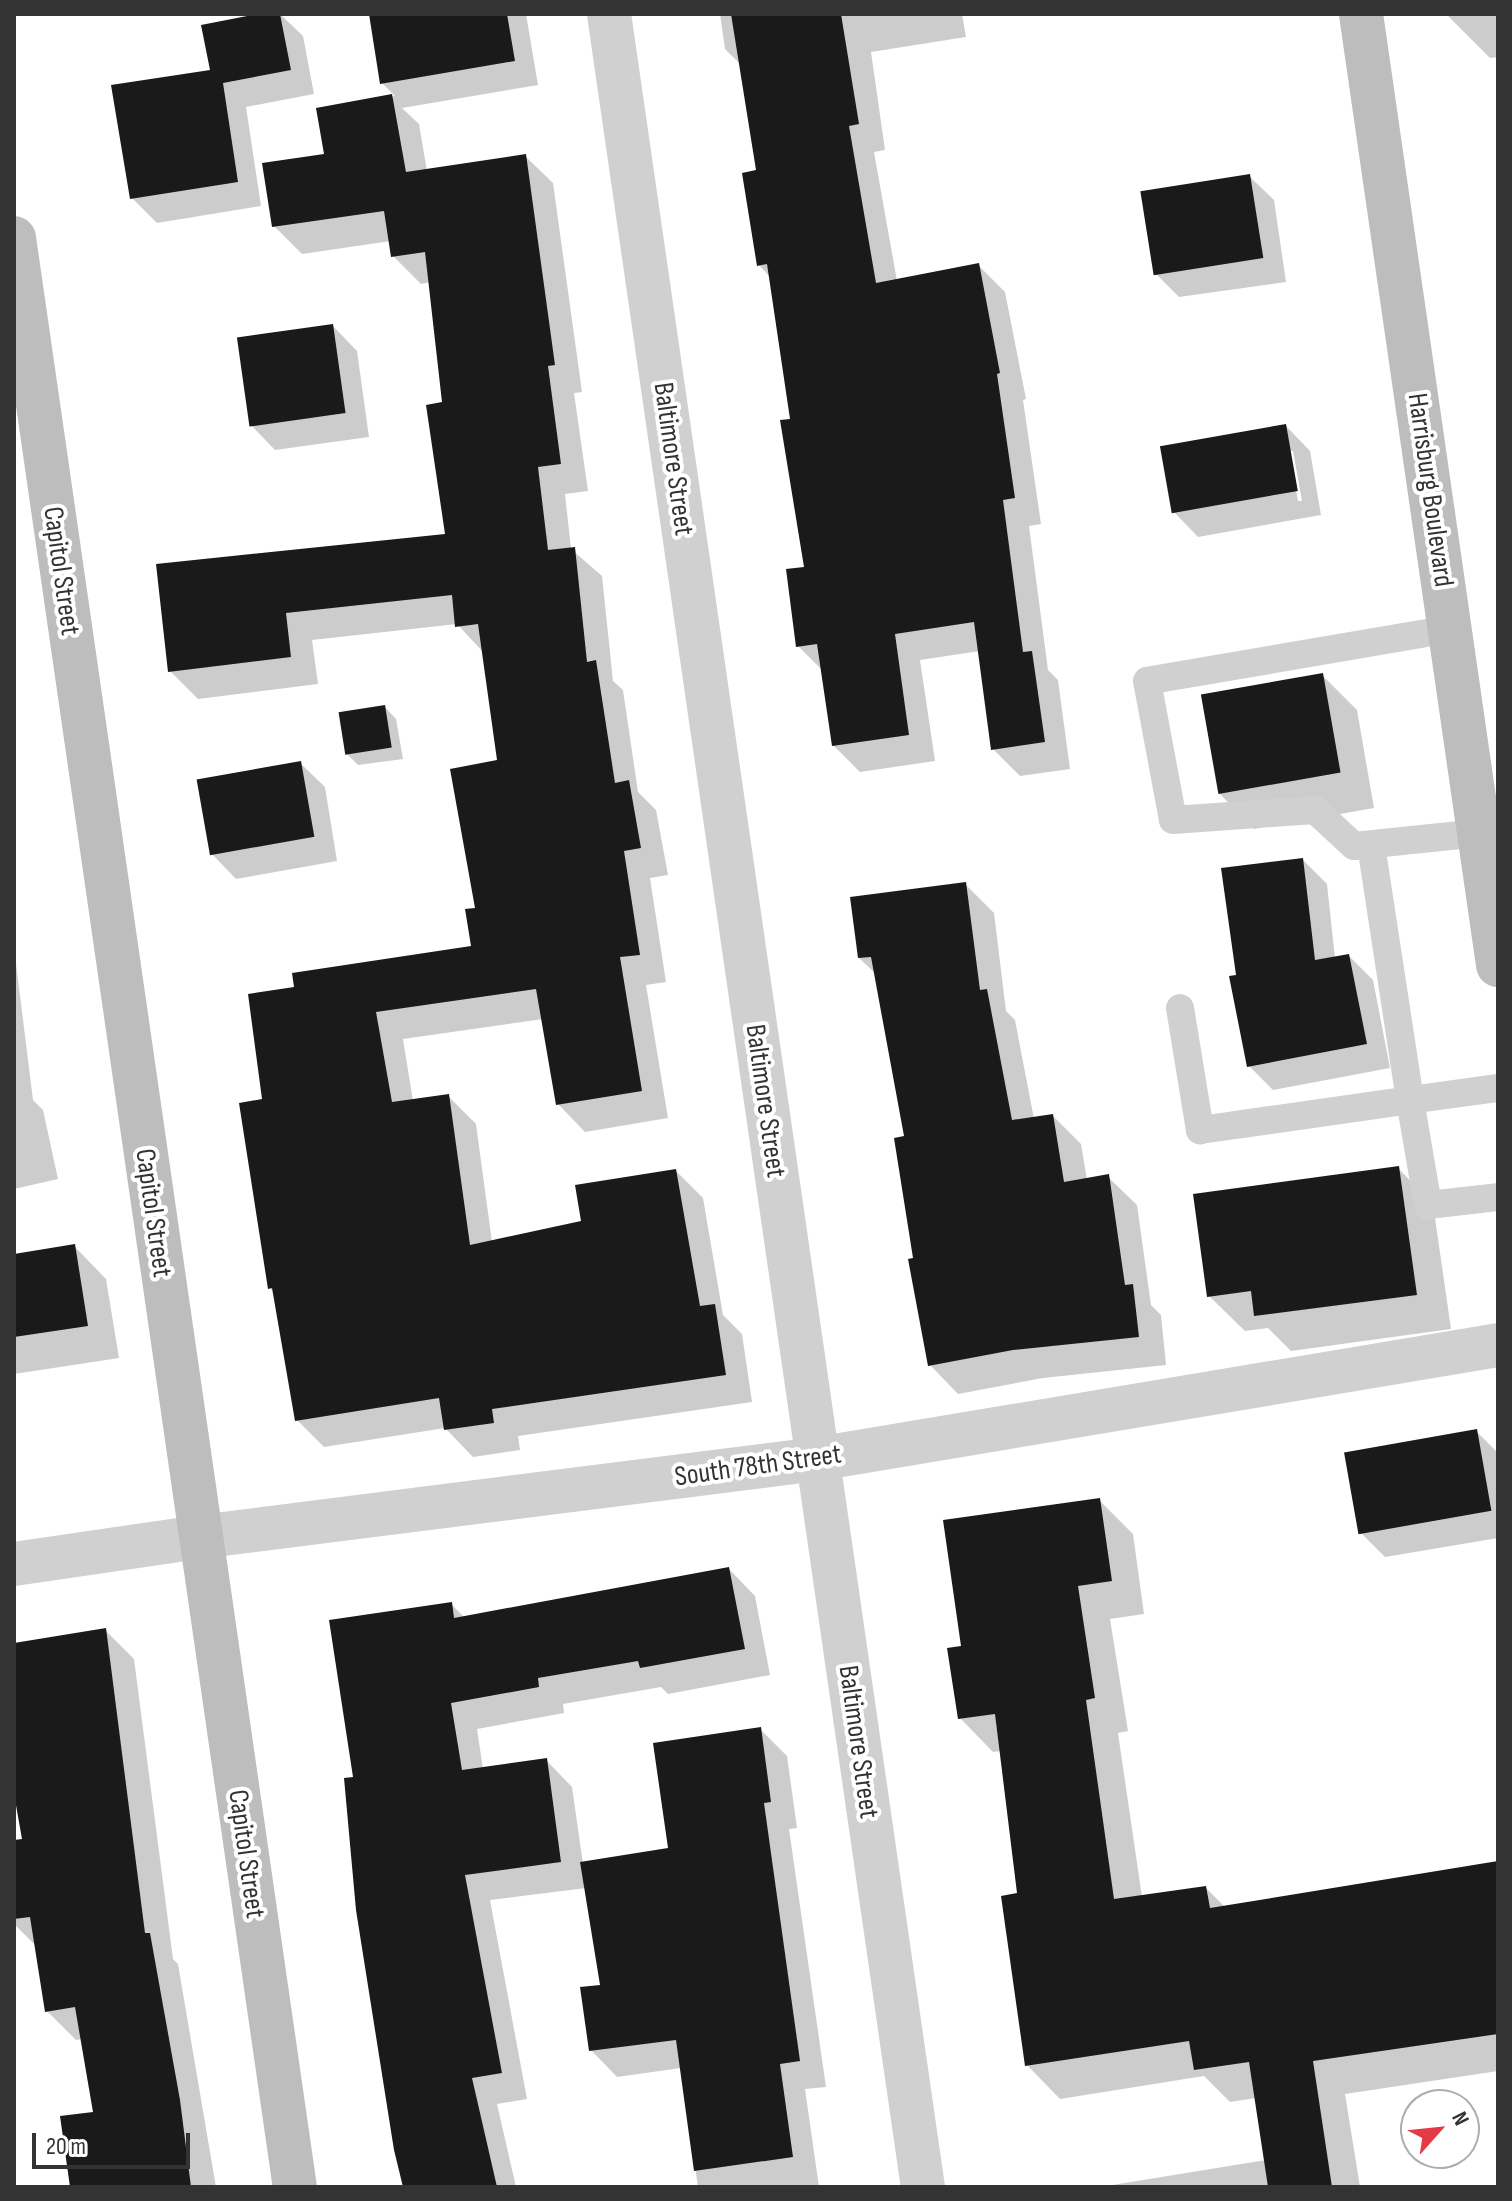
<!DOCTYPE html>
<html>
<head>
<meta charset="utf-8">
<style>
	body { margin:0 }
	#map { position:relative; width:1512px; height:2201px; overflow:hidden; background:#fff; font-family:"Sofia Sans Condensed",sans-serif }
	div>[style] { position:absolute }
	.shadow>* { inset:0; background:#0003 }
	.building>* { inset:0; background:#1a1a1a; transform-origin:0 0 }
	.lane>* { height:28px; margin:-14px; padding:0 14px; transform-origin:14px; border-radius:14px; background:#d0d0d0 }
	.street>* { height:44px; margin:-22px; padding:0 22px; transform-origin:22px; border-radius:22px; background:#d0d0d0 }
	.secondary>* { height:44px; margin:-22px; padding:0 22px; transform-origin:22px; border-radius:22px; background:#bdbdbd }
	span { translate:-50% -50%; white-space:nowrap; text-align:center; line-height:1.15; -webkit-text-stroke:8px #fff; paint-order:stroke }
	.street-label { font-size:28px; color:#333 }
	.frame { position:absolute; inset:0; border:16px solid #333; pointer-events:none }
	.north { position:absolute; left:1400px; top:2089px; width:80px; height:80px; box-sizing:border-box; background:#fff; border:2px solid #adadad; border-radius:50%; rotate:63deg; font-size:22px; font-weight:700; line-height:32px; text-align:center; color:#333 }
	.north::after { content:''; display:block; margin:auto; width:28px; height:36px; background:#e63946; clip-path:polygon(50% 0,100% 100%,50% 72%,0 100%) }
	.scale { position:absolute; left:32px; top:2133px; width:158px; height:36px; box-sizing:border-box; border:4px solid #333; border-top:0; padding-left:10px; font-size:24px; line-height:28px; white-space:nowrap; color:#333; -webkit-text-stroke:6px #fff; paint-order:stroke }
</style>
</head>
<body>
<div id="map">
	<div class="shadow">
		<div style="clip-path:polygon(267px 14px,280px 14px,303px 36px,314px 94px,246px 107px,261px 206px,157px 223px,132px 198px,212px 72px)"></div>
		<div style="clip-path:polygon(371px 14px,526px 14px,538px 85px,402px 108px,419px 124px,427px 171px,525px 156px,553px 183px,582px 392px,574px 393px,588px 491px,565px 494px,571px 549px,602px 576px,613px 681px,623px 690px,638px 792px,656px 810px,668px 875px,650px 878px,666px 982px,646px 985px,668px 1118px,585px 1132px,558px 1104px,543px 1019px,403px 1039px,413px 1101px,448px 1096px,476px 1124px,492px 1242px,583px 1222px,676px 1171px,703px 1198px,723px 1315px,742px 1334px,752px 1402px,518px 1436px,520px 1450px,473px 1457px,445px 1428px,324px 1447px,297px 1420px,275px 1293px,270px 1288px,264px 1101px,296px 989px,473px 948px,499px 762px,484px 653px,457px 624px,312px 640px,318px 684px,198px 699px,170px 671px,159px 565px,447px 536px,445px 404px,431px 282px,421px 284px,393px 256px,391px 241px,302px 254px,274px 226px,327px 155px,318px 110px,395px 96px,382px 83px)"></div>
		<div style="clip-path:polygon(720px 14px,962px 14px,966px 37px,871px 52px,885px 150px,874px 152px,897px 281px,978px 265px,1005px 292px,1026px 399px,1023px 400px,1041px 524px,1029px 526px,1048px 670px,1058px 680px,1070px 769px,1020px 776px,993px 749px,980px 651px,920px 660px,935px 761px,860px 772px,833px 745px,823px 671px,798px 646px,807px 568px,792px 420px,771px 278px,759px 265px,758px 172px,741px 65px,725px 49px)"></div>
		<div style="clip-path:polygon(1446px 14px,1498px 14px,1498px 57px,1490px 58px)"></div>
		<div style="clip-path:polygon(1249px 176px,1274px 200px,1286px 282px,1179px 297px,1155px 273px)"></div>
		<div style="clip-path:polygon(333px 326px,357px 351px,369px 437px,275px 450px,251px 425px)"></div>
		<div style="clip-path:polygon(evenodd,1286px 426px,1310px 451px,1321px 515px,1198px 537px,1174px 512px,1286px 426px,1289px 451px,1293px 451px,1302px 501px,1298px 501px,1289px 451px)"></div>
		<div style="clip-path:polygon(1322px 675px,1357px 710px,1374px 808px,1254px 829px,1219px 793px)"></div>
		<div style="clip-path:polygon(385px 707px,396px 719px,403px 759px,358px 765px,346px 753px)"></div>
		<div style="clip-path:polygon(300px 763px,325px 787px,337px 861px,236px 879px,212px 854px)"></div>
		<div style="clip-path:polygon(1303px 860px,1327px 884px,1335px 958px,1349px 956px,1373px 980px,1390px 1068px,1273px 1090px,1249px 1066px,1238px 976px)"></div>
		<div style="clip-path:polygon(965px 884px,994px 913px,1006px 1011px,1015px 1020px,1034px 1119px,1053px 1116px,1081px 1144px,1087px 1180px,1108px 1177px,1137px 1205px,1151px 1305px,1161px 1315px,1166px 1365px,1043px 1378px,958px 1394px,930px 1365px,915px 1260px,907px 1138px,877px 975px,859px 958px)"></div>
		<div style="clip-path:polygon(14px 947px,33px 1100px,43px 1110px,58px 1179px,14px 1189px)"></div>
		<div style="clip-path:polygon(1398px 1168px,1433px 1204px,1451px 1329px,1291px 1351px,1268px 1328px,1245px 1331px,1209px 1296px)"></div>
		<div style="clip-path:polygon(74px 1246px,106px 1279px,119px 1358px,14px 1374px,14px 1256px)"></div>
		<div style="clip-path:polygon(1476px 1431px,1498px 1453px,1498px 1538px,1385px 1557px,1361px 1533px)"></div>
		<div style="clip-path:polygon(1099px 1500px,1133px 1534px,1144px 1614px,1110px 1619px,1128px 1731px,1118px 1733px,1142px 1897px,1206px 1888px,1226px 1908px,1498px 1864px,1498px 2071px,1345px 2094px,1360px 2187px,1100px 2187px,1266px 2160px,1256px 2098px,1230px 2102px,1204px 2076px,1060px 2099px,1027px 2065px,1020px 1895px,1001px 1751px,993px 1752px,960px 1718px,964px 1647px)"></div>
		<div style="clip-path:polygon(729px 1569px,755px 1596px,770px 1675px,668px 1694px,661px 1687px,563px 1704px,564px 1713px,477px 1729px,483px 1769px,546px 1760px,572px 1787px,583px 1864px,670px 1849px,760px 1729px,787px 1756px,797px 1828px,789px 1829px,826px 2087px,805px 2089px,819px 2187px,698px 2187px,681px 2068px,617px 2077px,591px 2050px,602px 1986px,586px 1888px,490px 1900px,527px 2099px,497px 2104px,516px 2187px,407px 2187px,355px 1779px,451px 1604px,465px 1618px)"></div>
		<div style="clip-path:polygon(105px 1630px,134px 1659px,173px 1959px,178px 1964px,216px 2187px,72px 2187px,95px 2113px,82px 2039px,76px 2040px,47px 2011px,37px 1947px,14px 1924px,14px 1842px,24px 1841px,14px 1783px,14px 1645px)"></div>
	</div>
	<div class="building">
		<div style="clip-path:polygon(257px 14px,280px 14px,291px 70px,223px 83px,238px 182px,130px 199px,111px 85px,210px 70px,201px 25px)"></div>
		<div style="clip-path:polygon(369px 14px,507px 14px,515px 61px,380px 84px)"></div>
		<div style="clip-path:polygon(731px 14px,841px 14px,859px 124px,849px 126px,876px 283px,979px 263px,1000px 373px,997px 374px,1015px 498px,1003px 500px,1023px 652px,1032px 651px,1045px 742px,991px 750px,974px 622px,895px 634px,909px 735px,832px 746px,817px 644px,796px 647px,786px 569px,804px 567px,780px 420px,790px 419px,767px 264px,757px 266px,742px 173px,756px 170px)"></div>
		<div style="clip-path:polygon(392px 94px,406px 172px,526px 154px,555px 365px,548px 366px,561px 464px,538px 467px,548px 550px,575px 547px,587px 662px,596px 660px,615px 783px,629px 780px,641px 848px,624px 851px,640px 955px,620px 957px,642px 1091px,556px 1105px,536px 989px,376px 1012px,392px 1102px,449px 1094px,470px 1245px,581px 1221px,575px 1185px,676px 1169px,700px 1306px,715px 1304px,726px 1375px,492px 1409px,494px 1423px,444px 1430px,439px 1398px,295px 1421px,272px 1288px,268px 1289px,239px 1103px,262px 1099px,248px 994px,294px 987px,292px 973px,471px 946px,465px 909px,475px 908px,450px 769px,497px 760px,478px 624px,455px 627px,452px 595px,286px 613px,291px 657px,168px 672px,156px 564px,445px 534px,426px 405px,442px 402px,425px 252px,391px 257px,384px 211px,272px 227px,262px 163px,324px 154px,316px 108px)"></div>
		<div style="left:1250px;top:174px;width:85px;height:111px;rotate:81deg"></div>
		<div style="left:333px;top:324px;width:90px;height:97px;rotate:82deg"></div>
		<div style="left:1286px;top:424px;width:68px;height:128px;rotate:80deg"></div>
		<div style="left:1323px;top:673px;width:101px;height:124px;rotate:80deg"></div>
		<div style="left:385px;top:705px;width:43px;height:47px;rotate:81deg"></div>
		<div style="left:301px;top:761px;width:77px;height:106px;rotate:80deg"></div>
		<div style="clip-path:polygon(1303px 858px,1315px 960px,1349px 954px,1367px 1044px,1247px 1067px,1229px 976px,1236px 975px,1221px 868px)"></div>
		<div style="clip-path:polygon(966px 882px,980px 990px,987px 989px,1012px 1120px,1053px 1114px,1064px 1182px,1109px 1174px,1125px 1285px,1133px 1284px,1139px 1337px,1013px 1350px,928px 1366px,908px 1259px,913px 1258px,894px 1138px,904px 1136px,871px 957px,858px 958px,850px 897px)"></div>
		<div style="clip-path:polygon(1399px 1166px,1417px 1295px,1254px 1316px,1251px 1291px,1207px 1297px,1193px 1194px)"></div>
		<div style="clip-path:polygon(75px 1244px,88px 1326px,14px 1337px,14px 1254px)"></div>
		<div style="left:1477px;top:1429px;width:83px;height:135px;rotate:80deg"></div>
		<div style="clip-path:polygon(1100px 1498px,1112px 1581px,1078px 1586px,1095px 1698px,1086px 1700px,1114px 1899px,1206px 1886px,1210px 1908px,1498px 1861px,1498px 2034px,1313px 2061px,1332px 2187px,1268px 2187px,1249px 2062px,1194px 2070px,1189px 2041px,1025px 2066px,1001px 1896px,1017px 1893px,995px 1714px,958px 1719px,947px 1648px,961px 1646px,943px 1520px)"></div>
		<div style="clip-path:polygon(729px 1567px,745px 1649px,640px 1668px,638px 1661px,538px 1678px,539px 1687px,451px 1703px,462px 1770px,547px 1758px,561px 1862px,465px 1875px,502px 2073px,472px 2078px,497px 2187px,403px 2187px,394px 2150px,356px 1910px,344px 1778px,353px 1777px,329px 1620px,452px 1602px,454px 1618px)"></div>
		<div style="clip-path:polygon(106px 1628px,145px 1933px,150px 1933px,180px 2100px,191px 2187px,70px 2187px,60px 2116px,93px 2112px,75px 2007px,45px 2012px,30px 1917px,14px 1919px,14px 1840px,22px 1839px,14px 1794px,14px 1643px)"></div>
		<div style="clip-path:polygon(761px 1727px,771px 1802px,764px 1803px,800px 2061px,780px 2064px,793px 2157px,694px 2171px,676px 2040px,589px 2051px,580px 1987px,600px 1985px,580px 1862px,668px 1848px,653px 1743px)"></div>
	</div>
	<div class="lane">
		<div style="left:1450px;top:629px;width:307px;rotate:170.3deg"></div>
		<div style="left:1147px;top:681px;width:141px;rotate:79.4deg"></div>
		<div style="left:1173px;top:820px;width:142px;rotate:-4deg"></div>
		<div style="left:1315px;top:810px;width:53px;rotate:42.7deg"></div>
		<div style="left:1354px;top:846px;width:126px;rotate:-5.9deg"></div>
		<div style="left:1371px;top:845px;width:258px;rotate:81.3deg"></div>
		<div style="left:1410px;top:1100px;width:89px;rotate:-7.8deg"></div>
		<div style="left:1180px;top:1008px;width:124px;rotate:80.7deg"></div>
		<div style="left:1200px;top:1130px;width:212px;rotate:-8.1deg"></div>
		<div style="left:1410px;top:1100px;width:107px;rotate:80.3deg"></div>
		<div style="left:1428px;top:1205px;width:70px;rotate:-6.5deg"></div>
	</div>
	<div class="street">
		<div style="left:609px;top:14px;width:2196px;rotate:81.78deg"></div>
		<div style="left:14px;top:1564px;width:187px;rotate:-8.3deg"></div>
		<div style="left:199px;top:1537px;width:623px;rotate:-7.19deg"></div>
		<div style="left:817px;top:1459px;width:690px;rotate:-9.5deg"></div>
	</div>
	<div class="secondary">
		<div style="left:1361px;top:14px;width:961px;rotate:81.8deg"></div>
		<div style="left:14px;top:238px;width:1969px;rotate:81.8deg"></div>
	</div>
	<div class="street-label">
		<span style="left:673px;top:459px;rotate:82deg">Baltimore Street</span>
		<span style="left:1430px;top:490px;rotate:82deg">Harrisburg Boulevard</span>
		<span style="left:61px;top:571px;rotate:82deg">Capitol Street</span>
		<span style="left:765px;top:1101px;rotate:82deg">Baltimore Street</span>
		<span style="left:153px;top:1213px;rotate:82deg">Capitol Street</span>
		<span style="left:758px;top:1466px;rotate:-8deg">South 78th Street</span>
		<span style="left:858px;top:1742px;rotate:82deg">Baltimore Street</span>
		<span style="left:246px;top:1854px;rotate:82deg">Capitol Street</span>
	</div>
	<div class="frame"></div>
	<div class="north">N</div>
	<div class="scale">20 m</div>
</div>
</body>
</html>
